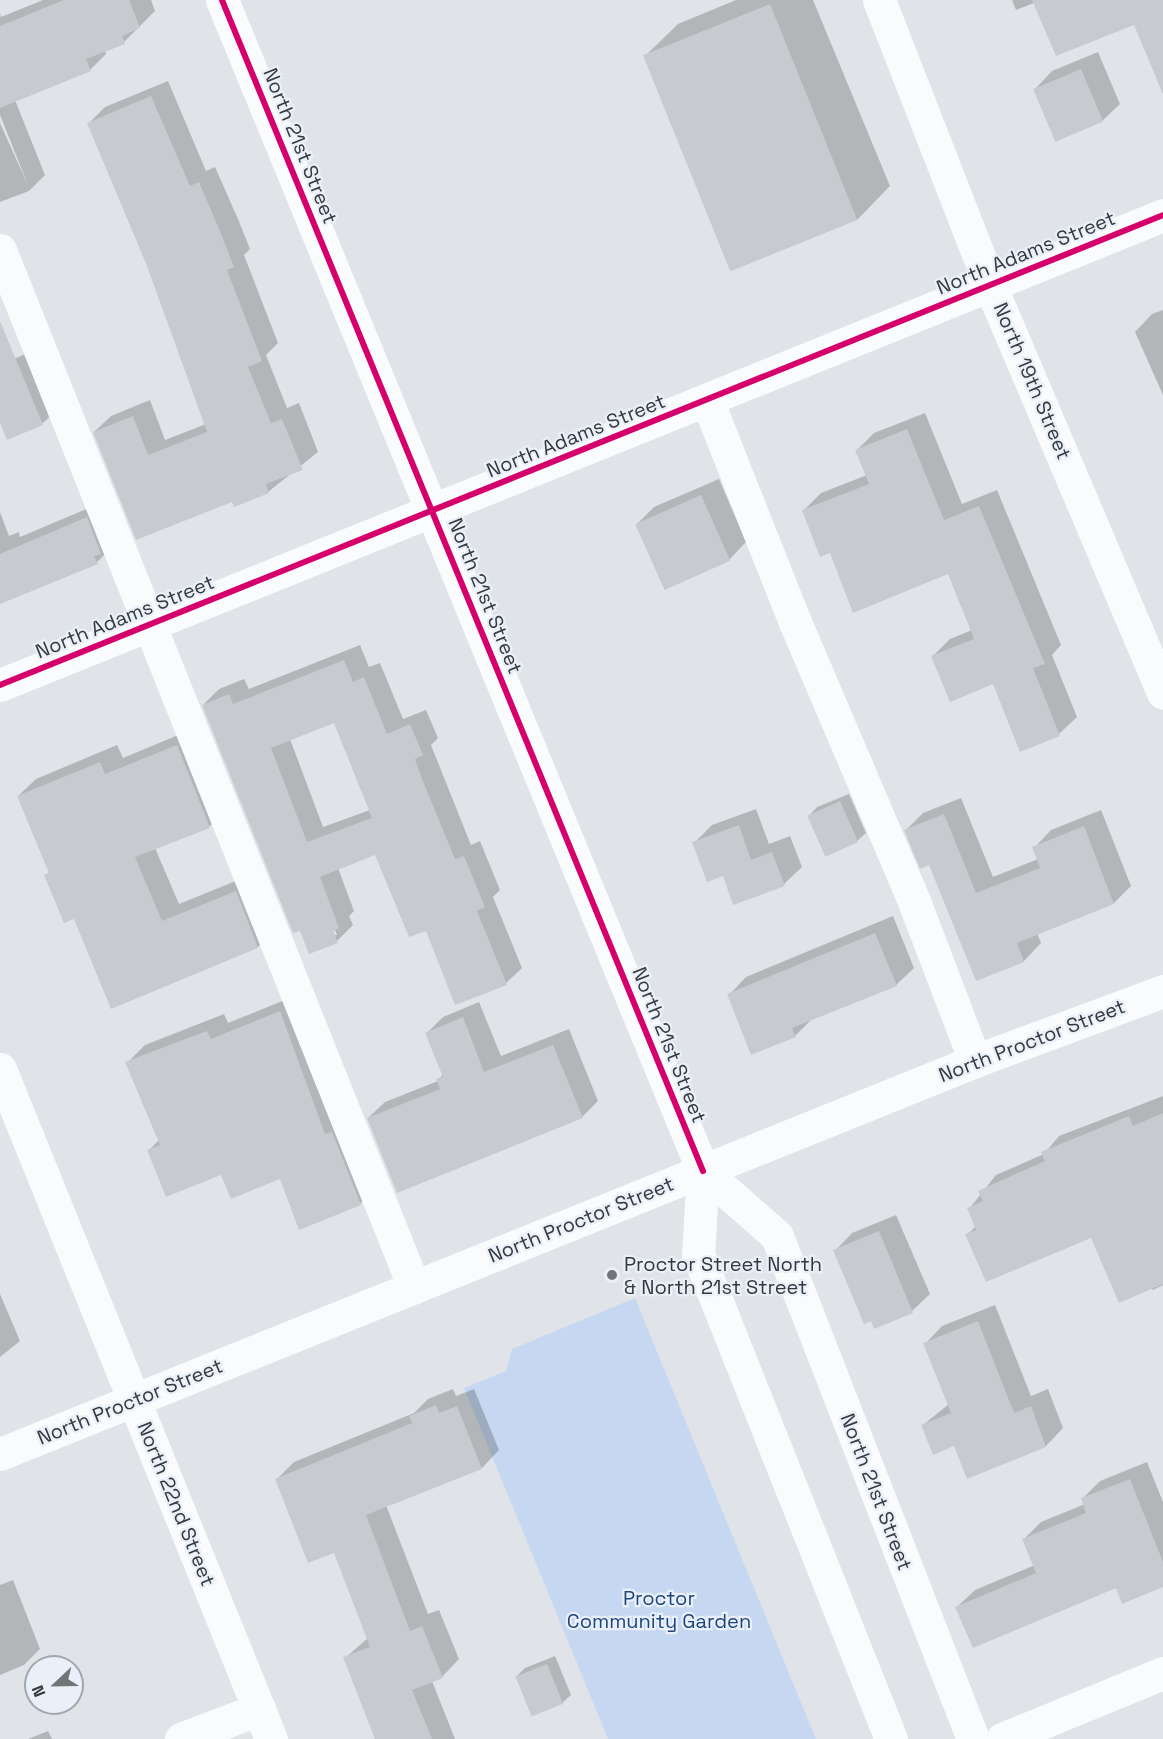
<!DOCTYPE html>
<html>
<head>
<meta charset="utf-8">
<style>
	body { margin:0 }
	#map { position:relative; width:1163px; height:1739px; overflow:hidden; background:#e0e4e8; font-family:"Space Grotesk",sans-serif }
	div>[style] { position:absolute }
	.green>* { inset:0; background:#c6d8f1 }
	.shadow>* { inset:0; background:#0003 }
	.building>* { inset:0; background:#c7cace; transform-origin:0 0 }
	.minor>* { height:33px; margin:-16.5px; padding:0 16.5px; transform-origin:16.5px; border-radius:16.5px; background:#fafbfc }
	.major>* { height:33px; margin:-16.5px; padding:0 16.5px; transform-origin:16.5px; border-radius:16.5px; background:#fafbfc }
	.cycleway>* { height:6px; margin:-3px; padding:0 3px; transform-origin:3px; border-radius:3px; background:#d6006c }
	.dots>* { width:16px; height:16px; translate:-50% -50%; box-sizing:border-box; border:3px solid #eaf0f9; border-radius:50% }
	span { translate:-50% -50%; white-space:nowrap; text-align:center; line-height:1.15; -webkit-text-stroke:4.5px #eaf0f9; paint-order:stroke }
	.street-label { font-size:20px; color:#36393c }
	.poi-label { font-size:20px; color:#36393c }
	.left { translate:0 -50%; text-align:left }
	.park-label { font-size:20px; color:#1e467c }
	.north { position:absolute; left:24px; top:1655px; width:60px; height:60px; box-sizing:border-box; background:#eaf0f9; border:2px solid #a2a7ad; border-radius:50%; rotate:248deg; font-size:16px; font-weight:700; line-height:24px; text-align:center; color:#36393c }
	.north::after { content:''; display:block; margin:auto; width:21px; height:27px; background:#727578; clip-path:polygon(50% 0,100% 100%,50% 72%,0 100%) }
</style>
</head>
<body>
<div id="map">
	<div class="green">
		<div style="clip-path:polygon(635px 1298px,816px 1739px,608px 1739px,464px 1388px,506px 1371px,512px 1349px)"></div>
	</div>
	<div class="shadow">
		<div style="clip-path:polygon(43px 0,151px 0,155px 11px,124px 42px,105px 50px,106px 54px,90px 70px,15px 100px,45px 175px,29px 191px,0 202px,0 123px,28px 185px,0 115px,0 13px,1px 17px)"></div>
		<div style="clip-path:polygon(736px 0,813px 0,890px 186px,858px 219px,732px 270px,645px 56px,678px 24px)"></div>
		<div style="clip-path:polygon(1012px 0,1163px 0,1163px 94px,1135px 23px,1034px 3px,1016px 10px)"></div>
		<div style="clip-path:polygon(1098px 52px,1120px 104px,1102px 121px,1035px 89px,1052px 71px)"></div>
		<div style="clip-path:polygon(168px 81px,206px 171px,215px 167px,238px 219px,250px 249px,244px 255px,278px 343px,266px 355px,287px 408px,299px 403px,318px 452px,268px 492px,233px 500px,94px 432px,111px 416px,150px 400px,165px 440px,206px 424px,148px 265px,89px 123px,105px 107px)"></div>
		<div style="clip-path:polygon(1163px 310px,1163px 395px,1135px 332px,1152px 314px)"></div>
		<div style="clip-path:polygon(37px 349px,60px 407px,42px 424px,0 419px,0 365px)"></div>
		<div style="clip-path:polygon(925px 413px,962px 504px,997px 490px,1061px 645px,1052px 655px,1077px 717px,1059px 734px,1020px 750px,994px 682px,933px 656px,950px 639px,972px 630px,949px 572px,830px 551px,804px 510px,821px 493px,867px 475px,857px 450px,874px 433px)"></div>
		<div style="clip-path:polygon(719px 479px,746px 542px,729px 560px,636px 525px,654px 507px)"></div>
		<div style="clip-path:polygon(103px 502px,113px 546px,97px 562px,0 603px,0 512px,9px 536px,19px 532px,20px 537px)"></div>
		<div style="clip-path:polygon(evenodd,360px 645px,369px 667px,380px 663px,403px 719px,426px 710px,438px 738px,431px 745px,471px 845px,480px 841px,500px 890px,493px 897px,522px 968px,506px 983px,427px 929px,376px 853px,338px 868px,354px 911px,349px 916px,353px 925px,337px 941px,310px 952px,203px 705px,219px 689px,244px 679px,249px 689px,360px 645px,335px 721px,370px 810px,323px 827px,290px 739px,335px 721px,360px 645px,332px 923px,337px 935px,334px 935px,332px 923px)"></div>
		<div style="clip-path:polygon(195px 728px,227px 809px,210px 826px,155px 848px,179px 904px,253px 874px,275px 929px,258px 947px,112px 1007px,75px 917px,46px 875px,50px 871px,18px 796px,36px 779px,117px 745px,123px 758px)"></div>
		<div style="clip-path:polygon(849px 794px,866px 833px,857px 841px,809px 816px,817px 807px)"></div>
		<div style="clip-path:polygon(961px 798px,993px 877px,1038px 859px,1034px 848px,1051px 830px,1101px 810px,1131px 886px,1114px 903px,1037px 933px,1041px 943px,1024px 961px,976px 979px,930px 863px,906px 830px,923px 813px)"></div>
		<div style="clip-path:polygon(756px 809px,769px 844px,790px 836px,802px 867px,784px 884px,694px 843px,712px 825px)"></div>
		<div style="clip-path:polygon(893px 916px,914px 968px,896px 985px,813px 1018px,795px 1036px,729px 995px,746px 977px)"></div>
		<div style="clip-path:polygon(297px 995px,378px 1186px,360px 1204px,281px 1177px,222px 1173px,149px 1150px,159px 1140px,127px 1063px,145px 1045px,224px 1014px,228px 1023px)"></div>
		<div style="clip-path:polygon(479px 1002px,501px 1056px,569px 1029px,598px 1101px,582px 1117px,368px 1118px,385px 1102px,438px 1081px,443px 1074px,427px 1033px,443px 1017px)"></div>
		<div style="clip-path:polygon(1163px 1096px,1163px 1285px,1153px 1290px,1092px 1236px,967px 1235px,976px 1226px,969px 1209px,996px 1175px,1044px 1154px,1059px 1136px)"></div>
		<div style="clip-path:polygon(896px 1215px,930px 1294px,912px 1311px,835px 1251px,852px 1233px)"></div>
		<div style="clip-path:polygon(0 1294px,20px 1341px,0 1357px)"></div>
		<div style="clip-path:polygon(995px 1305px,1031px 1396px,1048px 1389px,1063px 1428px,1046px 1446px,967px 1477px,954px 1445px,923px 1425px,949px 1404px,925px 1344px,942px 1326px)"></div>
		<div style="clip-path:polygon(453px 1389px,456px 1396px,474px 1389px,499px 1450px,482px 1468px,386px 1505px,428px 1614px,439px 1610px,459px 1659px,442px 1677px,432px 1681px,455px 1739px,377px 1739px,345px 1658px,368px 1638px,335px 1551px,277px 1479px,294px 1462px,414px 1413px,428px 1399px)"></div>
		<div style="clip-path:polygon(1147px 1462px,1163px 1502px,1163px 1586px,1117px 1587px,957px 1607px,975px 1590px,1035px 1565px,1024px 1539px,1041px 1522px,1085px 1504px,1082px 1499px,1100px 1481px)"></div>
		<div style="clip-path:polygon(13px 1580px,40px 1649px,24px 1665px,0 1675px,0 1585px)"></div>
		<div style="clip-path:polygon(555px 1656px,571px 1695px,562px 1703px,516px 1677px,525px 1668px)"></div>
		<div style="clip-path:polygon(48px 1731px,52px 1739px,28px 1739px)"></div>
	</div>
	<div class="building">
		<div style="clip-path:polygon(64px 0,129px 0,140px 28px,122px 36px,125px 44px,86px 59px,91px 71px,0 108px,0 26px)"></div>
		<div style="clip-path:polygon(1032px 0,1163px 0,1163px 94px,1134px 25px,1056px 56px)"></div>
		<div style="left:770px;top:4px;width:233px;height:137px;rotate:68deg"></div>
		<div style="left:1081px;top:69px;width:57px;height:52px;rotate:67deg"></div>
		<div style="clip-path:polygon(151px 96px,190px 186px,199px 182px,222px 236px,234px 267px,227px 270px,262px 361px,248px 367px,271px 423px,282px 419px,303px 470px,266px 484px,269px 493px,234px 507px,232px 502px,136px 540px,93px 432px,133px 416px,148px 455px,207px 432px,147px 266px,87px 123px)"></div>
		<div style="clip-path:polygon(0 321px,43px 425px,7px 440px,0 423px)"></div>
		<div style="clip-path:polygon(907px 429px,944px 520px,979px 506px,1045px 664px,1033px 668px,1060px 736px,1020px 752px,993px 684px,950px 702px,931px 656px,974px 639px,948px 574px,853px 613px,830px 553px,820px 557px,802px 510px,869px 484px,855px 450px)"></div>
		<div style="left:701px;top:495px;width:72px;height:72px;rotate:66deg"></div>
		<div style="clip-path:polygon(87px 517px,101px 554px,94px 556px,98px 564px,0 604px,0 554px)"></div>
		<div style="clip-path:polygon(evenodd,344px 660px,353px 682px,364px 677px,387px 734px,410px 724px,423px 755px,415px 759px,422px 779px,455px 859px,464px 856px,485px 907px,477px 911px,507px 985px,455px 1005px,426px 931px,409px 937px,375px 855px,320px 877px,339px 928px,333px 931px,338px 943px,309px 954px,300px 931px,293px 933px,202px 705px,229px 694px,233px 704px,344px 660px,334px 723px,372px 818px,307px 842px,271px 748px,334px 723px)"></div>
		<div style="clip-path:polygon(177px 745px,210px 828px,135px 857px,162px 921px,236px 891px,258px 948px,111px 1009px,74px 919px,64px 923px,44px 875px,49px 873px,17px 796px,100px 762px,105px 774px)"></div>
		<div style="left:840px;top:801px;width:45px;height:36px;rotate:66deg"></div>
		<div style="clip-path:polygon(944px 814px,976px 893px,1040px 868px,1032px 847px,1084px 826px,1114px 904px,1017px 943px,1024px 962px,976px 981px,929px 865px,920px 869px,904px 830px)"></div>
		<div style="clip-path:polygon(739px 825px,751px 860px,772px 852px,785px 886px,733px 905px,723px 876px,707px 882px,692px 842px)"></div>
		<div style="clip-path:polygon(875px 933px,897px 986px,792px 1028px,796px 1037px,751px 1055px,727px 994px)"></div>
		<div style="clip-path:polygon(280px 1011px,325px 1134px,332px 1132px,361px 1205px,299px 1230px,280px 1179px,231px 1199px,221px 1175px,166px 1197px,147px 1150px,160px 1145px,125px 1062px,207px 1031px,211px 1039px)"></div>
		<div style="clip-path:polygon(463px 1017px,484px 1072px,553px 1045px,583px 1118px,397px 1193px,367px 1118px,440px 1089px,436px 1079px,443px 1077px,425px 1033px)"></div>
		<div style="clip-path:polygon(1163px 1113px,1163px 1284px,1119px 1303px,1091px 1238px,986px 1282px,965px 1234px,976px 1230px,967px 1208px,983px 1201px,978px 1191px,1045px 1161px,1041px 1152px,1129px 1116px,1133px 1126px)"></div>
		<div style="clip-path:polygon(879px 1231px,913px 1313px,874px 1329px,871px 1321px,864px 1324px,833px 1250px)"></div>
		<div style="clip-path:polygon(978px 1321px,1014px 1413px,1031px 1406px,1046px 1447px,967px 1479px,954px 1446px,933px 1455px,921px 1425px,951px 1413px,923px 1343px)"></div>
		<div style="clip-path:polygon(436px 1405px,439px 1413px,457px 1406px,482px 1469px,366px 1515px,410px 1631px,422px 1626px,443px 1678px,412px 1690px,432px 1739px,375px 1739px,343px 1657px,370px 1647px,334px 1553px,308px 1563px,275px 1479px,412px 1423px,409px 1416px)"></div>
		<div style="clip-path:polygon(1130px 1479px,1163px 1562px,1163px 1587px,1122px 1604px,1116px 1588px,973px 1648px,955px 1607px,1036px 1573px,1022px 1539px,1086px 1513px,1081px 1498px)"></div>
		<div style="left:547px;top:1664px;width:43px;height:34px;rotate:68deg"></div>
	</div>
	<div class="minor">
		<div style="left:879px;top:0;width:306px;rotate:68.7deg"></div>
		<div style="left:990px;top:285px;width:443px;rotate:67deg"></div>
		<div style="left:0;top:250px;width:1117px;rotate:68.24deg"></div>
		<div style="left:707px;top:400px;width:239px;rotate:68.4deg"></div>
		<div style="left:795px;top:622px;width:306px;rotate:66.9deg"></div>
		<div style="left:915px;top:904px;width:168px;rotate:69.1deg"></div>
		<div style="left:0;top:685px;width:1254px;rotate:-22deg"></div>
		<div style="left:0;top:1069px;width:723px;rotate:67.98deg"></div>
		<div style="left:0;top:1454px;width:1051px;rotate:-21.95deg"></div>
		<div style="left:975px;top:1061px;width:201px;rotate:-20.4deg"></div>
		<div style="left:181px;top:1739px;width:84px;rotate:-21deg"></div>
		<div style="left:1002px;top:1739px;width:174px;rotate:-22.3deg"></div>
	</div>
	<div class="major">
		<div style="left:222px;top:0;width:1266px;rotate:67.67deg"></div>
		<div style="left:703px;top:1171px;width:83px;rotate:93.4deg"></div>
		<div style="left:698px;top:1254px;width:522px;rotate:68.3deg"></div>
		<div style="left:703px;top:1171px;width:98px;rotate:41.3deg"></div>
		<div style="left:777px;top:1236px;width:540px;rotate:68.71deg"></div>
	</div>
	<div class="cycleway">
		<div style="left:222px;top:0;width:1266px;rotate:67.67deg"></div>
		<div style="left:0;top:685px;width:1254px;rotate:-22deg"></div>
	</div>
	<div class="dots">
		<div style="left:612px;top:1275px;background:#727578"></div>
	</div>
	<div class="street-label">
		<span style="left:300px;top:146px;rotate:68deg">North 21st Street</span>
		<span style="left:1026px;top:253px;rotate:-22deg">North Adams Street</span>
		<span style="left:1032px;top:381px;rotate:67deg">North 19th Street</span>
		<span style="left:576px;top:436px;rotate:-22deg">North Adams Street</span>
		<span style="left:485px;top:596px;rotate:68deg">North 21st Street</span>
		<span style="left:125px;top:617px;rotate:-22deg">North Adams Street</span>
		<span style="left:1032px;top:1041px;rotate:-21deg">North Proctor Street</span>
		<span style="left:669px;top:1045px;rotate:68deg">North 21st Street</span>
		<span style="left:581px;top:1220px;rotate:-22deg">North Proctor Street</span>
		<span style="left:130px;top:1402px;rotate:-22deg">North Proctor Street</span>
		<span style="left:876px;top:1492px;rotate:69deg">North 21st Street</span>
		<span style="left:176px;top:1504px;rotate:68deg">North 22nd Street</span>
	</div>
	<div class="poi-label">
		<span class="left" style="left:624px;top:1276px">Proctor Street North<br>&amp; North 21st Street</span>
	</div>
	<div class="park-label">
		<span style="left:659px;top:1610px">Proctor<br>Community Garden</span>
	</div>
	<div class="north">N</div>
</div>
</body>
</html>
